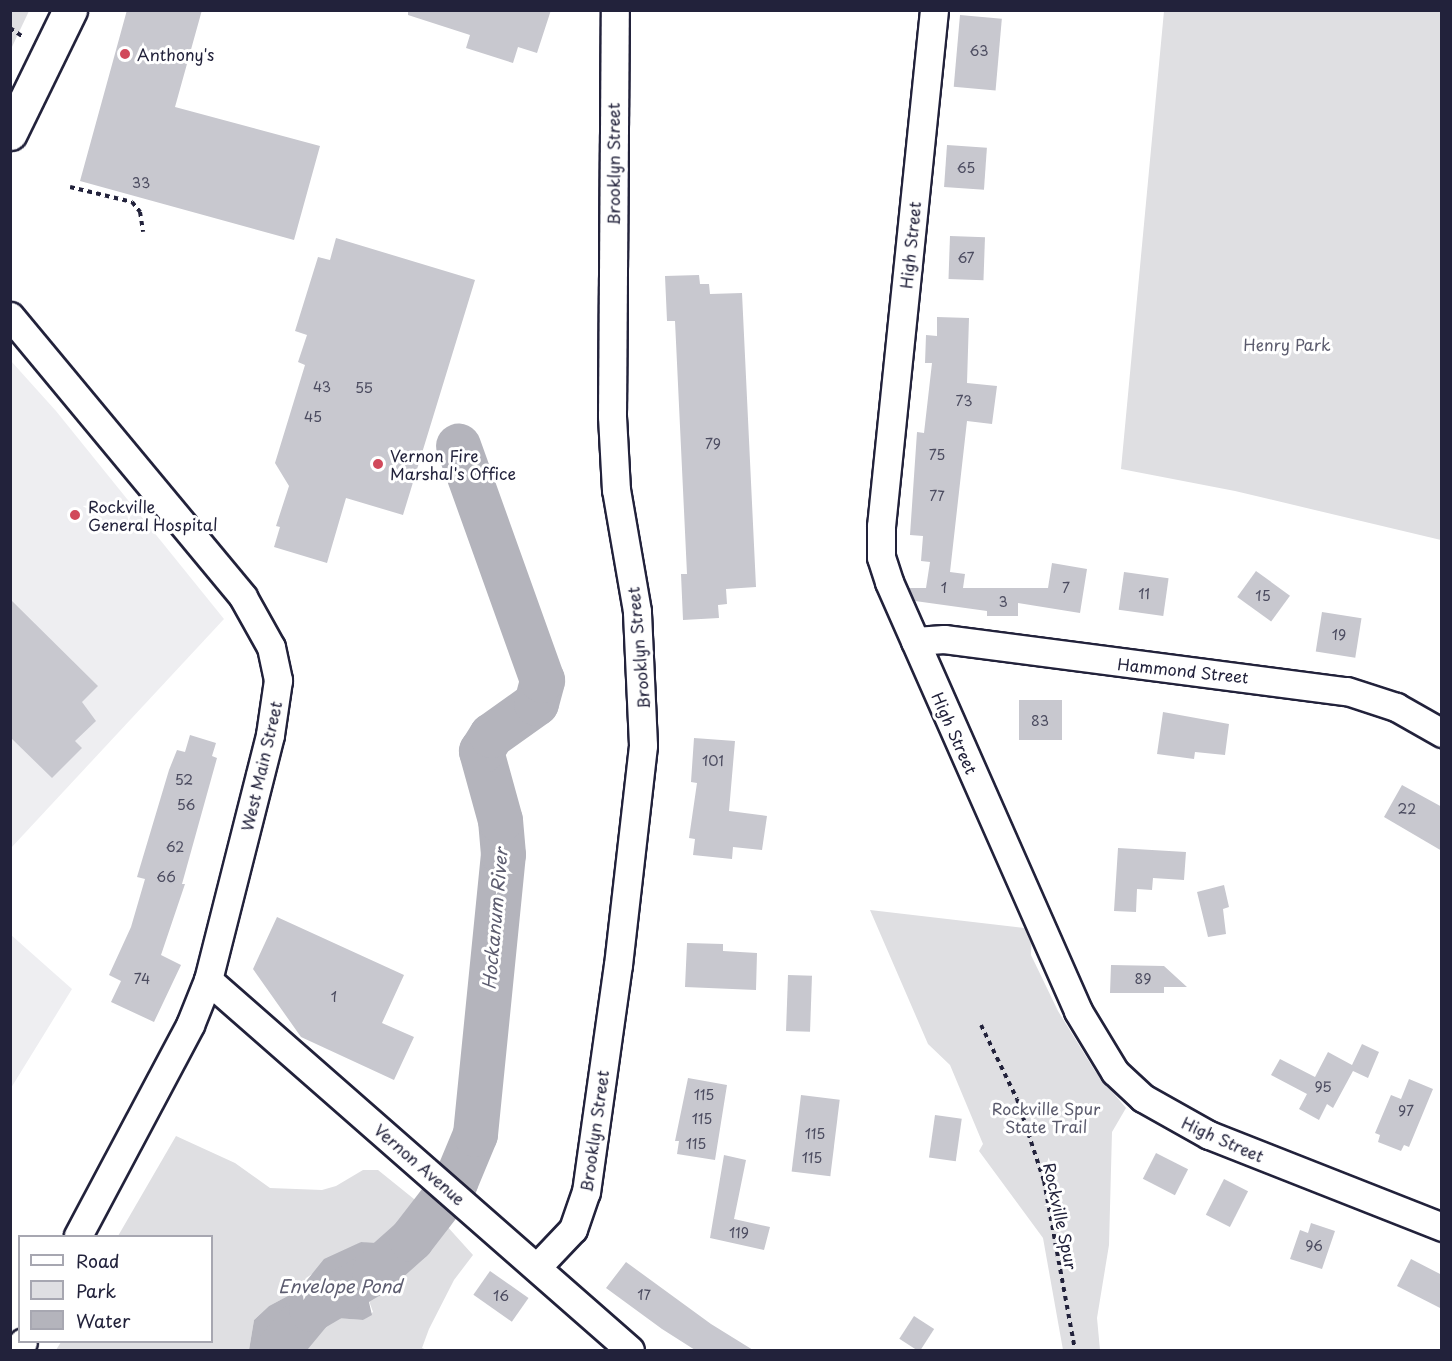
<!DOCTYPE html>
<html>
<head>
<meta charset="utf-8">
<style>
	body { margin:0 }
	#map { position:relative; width:1452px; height:1361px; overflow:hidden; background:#fff; font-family:"Playpen Sans",sans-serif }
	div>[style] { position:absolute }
	.built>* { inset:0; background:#eeeef1 }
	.green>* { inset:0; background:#dfdfe2 }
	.water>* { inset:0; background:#b4b4bc }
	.river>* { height:45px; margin:-22.5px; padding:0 22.5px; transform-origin:22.5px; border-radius:22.5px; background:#b4b4bc }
	.building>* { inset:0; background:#c8c8cf; transform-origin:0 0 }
	.path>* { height:4px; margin-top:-2px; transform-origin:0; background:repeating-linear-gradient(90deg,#22223b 0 4.5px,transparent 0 9px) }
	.roads { filter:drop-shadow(2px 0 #22223b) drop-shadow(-2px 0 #22223b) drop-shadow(0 2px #22223b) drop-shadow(0 -2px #22223b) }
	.street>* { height:27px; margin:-13.5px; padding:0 13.5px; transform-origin:13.5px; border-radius:13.5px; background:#fff }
	.secondary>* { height:33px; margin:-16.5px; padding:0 16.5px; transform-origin:16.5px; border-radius:16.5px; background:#fff }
	.dots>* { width:16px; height:16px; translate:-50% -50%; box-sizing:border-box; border:3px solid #fff; border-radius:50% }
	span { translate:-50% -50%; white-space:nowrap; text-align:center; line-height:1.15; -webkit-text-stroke:6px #fff; paint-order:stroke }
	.number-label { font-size:14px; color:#4c4c60 }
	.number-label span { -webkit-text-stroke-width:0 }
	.poi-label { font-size:16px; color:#22223b }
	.left { translate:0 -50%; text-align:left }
	.street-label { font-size:16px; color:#22223b }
	.park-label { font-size:16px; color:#5b5b6d }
	.water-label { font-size:18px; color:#5c5c6f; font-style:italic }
	.frame { position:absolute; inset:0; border:12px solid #22223b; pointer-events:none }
	.legend { position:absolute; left:18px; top:1235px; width:195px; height:108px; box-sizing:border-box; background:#fff; border:2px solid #a7a7b1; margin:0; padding:8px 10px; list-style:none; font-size:18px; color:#22223b }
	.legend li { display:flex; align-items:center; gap:12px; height:30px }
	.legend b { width:30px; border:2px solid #a7a7b1 }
</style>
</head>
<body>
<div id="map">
	<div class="built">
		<div style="clip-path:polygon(11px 361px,56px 411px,224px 619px,11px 848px)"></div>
		<div style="clip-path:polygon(10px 934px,72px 989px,11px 1088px,10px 1088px)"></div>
	</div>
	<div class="green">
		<div style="clip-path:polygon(11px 10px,29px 11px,11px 49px,10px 11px)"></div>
		<div style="clip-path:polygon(1164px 11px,1441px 11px,1441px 540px,1235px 491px,1121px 469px)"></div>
		<div style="clip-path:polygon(870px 910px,1032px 929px,1031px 955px,1058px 1011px,1095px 1071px,1126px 1108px,1112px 1132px,1109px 1245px,1097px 1318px,1100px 1350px,1063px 1350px,1043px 1238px,979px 1151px,983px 1144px,950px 1065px,928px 1044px)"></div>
		<div style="clip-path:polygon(176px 1136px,235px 1163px,270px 1188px,322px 1190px,336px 1186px,363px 1170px,378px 1170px,445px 1224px,473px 1255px,454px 1280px,429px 1329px,422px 1348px,427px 1350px,303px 1350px,322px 1317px,363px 1320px,373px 1312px,368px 1298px,385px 1247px,361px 1242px,306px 1278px,299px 1290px,269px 1306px,254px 1320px,249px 1350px,56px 1350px,61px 1342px,212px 1342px,212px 1236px,118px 1236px)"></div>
	</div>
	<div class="water">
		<div style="clip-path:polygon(361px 1242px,376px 1243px,393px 1256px,368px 1298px,372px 1315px,363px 1320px,322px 1317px,303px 1350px,249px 1350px,254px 1320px,269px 1306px,299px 1290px,324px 1259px)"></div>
	</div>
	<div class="river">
		<div style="left:277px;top:1350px;width:53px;rotate:-50.3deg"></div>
		<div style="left:311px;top:1309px;width:73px;rotate:-30.4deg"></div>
		<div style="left:374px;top:1272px;width:50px;rotate:-41.7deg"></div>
		<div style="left:411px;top:1239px;width:72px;rotate:-52.3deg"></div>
		<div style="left:455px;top:1182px;width:52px;rotate:-67.4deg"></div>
		<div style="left:475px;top:1134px;width:281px;rotate:-84.3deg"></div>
		<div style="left:503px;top:854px;width:34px;rotate:-95deg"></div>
		<div style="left:500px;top:820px;width:72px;rotate:-105.4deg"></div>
		<div style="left:481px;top:751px;width:19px;rotate:-58deg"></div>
		<div style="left:491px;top:735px;width:55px;rotate:-35.4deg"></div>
		<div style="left:536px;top:703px;width:24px;rotate:-75deg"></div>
		<div style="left:542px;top:680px;width:249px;rotate:-109.7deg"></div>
	</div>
	<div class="building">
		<div style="clip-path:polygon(127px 10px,202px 10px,175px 107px,320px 146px,294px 240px,80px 181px)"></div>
		<div style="clip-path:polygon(408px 10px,551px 10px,537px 53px,518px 47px,513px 63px,466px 48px,470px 35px,408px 15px)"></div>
		<div style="left:960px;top:15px;width:42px;height:72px;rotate:5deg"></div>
		<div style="left:947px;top:145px;width:40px;height:42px;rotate:4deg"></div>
		<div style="left:950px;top:236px;width:35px;height:43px;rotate:2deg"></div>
		<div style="clip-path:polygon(336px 238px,475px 280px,403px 515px,346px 498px,327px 563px,274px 547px,280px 527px,276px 526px,289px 486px,275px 463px,305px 365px,298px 362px,307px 335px,295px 331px,318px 257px,330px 260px)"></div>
		<div style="clip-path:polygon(699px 275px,700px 284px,709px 284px,710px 294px,742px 293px,756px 587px,726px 589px,727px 604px,718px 605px,719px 618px,683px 620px,681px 574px,687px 574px,675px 321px,667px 321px,665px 276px)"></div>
		<div style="clip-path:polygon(937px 317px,969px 318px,967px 383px,997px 386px,992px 424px,967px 421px,950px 572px,965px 574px,963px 588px,1048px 588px,1052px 563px,1087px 569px,1080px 613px,1018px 603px,1018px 616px,987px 616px,987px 611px,915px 601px,909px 588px,926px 588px,930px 562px,921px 561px,923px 536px,910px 535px,917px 432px,924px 433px,932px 363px,925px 363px,926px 335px,937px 336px)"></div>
		<div style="left:1256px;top:571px;width:42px;height:32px;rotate:36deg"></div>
		<div style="left:1124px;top:572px;width:45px;height:38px;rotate:8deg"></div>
		<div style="clip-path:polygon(10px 599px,98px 686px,82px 702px,96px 721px,75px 741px,82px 748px,52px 778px,10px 737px)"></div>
		<div style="left:1322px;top:612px;width:40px;height:40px;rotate:9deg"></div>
		<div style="left:1019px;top:700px;width:43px;height:40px"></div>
		<div style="clip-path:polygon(1163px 712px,1229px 724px,1225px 755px,1195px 752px,1194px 759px,1157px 754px)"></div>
		<div style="clip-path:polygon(190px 735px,216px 743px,212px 756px,217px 758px,182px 884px,185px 884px,161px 955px,181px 965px,154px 1022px,111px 1002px,121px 981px,109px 975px,131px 927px,145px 879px,137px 877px,169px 770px,177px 750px,185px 752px)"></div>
		<div style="clip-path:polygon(694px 738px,735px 741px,729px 811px,767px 816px,762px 850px,733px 847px,732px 859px,693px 855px,695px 839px,689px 838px,697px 783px,691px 782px)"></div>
		<div style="clip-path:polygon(1402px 785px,1442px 807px,1442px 851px,1384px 817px)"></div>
		<div style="clip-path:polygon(1118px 848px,1186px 852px,1184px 880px,1153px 878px,1152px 890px,1137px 889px,1136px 912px,1114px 911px)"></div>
		<div style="clip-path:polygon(1224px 885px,1229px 907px,1223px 909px,1226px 934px,1208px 937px,1197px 892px)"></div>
		<div style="clip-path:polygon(277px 917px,404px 975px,382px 1023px,414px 1037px,394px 1080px,301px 1037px,253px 969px)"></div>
		<div style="clip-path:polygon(687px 943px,723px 944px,723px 951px,757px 953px,756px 990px,685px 987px)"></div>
		<div style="clip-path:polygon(1111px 965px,1164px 966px,1187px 987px,1164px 987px,1164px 993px,1110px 993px)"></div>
		<div style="left:788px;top:975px;width:24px;height:56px;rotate:2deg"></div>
		<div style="clip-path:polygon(1362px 1044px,1379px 1052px,1368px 1078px,1353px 1071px,1333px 1108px,1327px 1104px,1319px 1120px,1299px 1109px,1307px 1094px,1271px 1075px,1280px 1059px,1315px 1077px,1328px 1052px,1352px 1065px)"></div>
		<div style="clip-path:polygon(688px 1078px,727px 1085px,715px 1160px,677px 1154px,679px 1141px,675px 1141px)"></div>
		<div style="clip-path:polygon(1409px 1079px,1433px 1089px,1409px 1147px,1404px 1145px,1401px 1151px,1378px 1142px,1380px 1135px,1375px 1133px,1391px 1095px,1401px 1099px)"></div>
		<div style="left:801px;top:1095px;width:39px;height:77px;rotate:7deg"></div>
		<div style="left:935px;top:1115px;width:27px;height:43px;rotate:8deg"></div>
		<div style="left:1156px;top:1153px;width:36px;height:29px;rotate:27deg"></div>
		<div style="clip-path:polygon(724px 1155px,746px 1160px,734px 1219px,770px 1227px,764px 1250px,710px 1238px)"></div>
		<div style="left:1224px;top:1179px;width:27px;height:40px;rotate:27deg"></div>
		<div style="clip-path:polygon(1311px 1223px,1335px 1231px,1322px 1269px,1290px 1259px,1300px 1230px,1308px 1233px)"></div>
		<div style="clip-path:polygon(1411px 1259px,1442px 1275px,1442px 1309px,1397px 1286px)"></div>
		<div style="clip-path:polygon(626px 1262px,711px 1324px,753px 1350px,695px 1350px,662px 1329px,606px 1288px)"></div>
		<div style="left:490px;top:1271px;width:47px;height:29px;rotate:35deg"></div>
		<div style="left:914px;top:1316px;width:24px;height:27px;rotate:33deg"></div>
	</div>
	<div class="path">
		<div style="left:10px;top:28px;width:14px;rotate:34deg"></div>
		<div style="left:70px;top:187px;width:64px;rotate:13.6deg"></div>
		<div style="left:132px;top:202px;width:13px;rotate:51deg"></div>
		<div style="left:140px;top:212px;width:20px;rotate:81deg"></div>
		<div style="left:981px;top:1025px;width:82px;rotate:64.1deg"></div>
		<div style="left:1017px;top:1099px;width:86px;rotate:71.8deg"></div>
		<div style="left:1044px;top:1181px;width:172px;rotate:79.6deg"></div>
	</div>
	<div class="roads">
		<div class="street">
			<div style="left:934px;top:10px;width:519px;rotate:95.86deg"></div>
			<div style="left:881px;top:526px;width:31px;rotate:90deg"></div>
			<div style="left:881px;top:557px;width:26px;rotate:72deg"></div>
			<div style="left:889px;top:582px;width:469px;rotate:66.2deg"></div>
			<div style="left:1078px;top:1011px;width:71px;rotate:58.8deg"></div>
			<div style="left:1115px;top:1072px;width:38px;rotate:43deg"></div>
			<div style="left:1143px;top:1098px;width:76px;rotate:29.3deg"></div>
			<div style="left:1209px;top:1135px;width:251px;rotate:21.5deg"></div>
			<div style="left:10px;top:316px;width:365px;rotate:50.3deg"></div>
			<div style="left:243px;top:597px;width:57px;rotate:60.8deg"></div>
			<div style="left:271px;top:647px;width:34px;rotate:78deg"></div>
			<div style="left:278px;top:680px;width:56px;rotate:98.3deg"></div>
			<div style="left:270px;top:735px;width:253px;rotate:104.2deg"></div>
			<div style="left:208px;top:980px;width:48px;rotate:111.8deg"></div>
			<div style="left:190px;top:1025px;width:239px;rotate:118deg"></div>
			<div style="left:915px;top:641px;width:29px;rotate:-4deg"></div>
			<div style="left:944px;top:639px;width:406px;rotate:7.4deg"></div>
			<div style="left:1347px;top:691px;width:52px;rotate:18.1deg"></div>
			<div style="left:1396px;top:707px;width:53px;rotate:29.5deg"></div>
			<div style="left:208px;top:980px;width:561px;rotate:41.24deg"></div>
			<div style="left:537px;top:1267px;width:52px;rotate:-46.5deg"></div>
			<div style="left:573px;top:1229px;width:39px;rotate:-71deg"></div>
			<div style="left:586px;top:1192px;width:229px;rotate:-82deg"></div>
			<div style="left:618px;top:965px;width:221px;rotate:-83.5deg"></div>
			<div style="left:643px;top:745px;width:134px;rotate:-92.6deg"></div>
			<div style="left:637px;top:611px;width:123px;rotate:-99.8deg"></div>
			<div style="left:616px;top:490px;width:74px;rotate:-93.1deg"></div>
			<div style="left:612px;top:416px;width:406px;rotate:-89.6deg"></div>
			<div style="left:18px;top:1350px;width:9px;rotate:-58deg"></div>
		</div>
		<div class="secondary">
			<div style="left:10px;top:133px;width:137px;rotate:-64deg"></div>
		</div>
	</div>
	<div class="dots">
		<div style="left:125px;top:54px;background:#d1495b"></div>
		<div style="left:378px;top:464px;background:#d1495b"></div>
		<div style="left:75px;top:515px;background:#d1495b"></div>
	</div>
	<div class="number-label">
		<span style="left:979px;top:51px">63</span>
		<span style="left:966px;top:168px">65</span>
		<span style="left:141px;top:183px">33</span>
		<span style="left:966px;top:258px">67</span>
		<span style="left:322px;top:387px">43</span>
		<span style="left:364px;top:388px">55</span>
		<span style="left:964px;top:401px">73</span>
		<span style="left:313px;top:417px">45</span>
		<span style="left:713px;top:444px">79</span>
		<span style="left:937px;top:455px">75</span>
		<span style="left:937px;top:496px">77</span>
		<span style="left:944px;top:588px">1</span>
		<span style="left:1066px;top:588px">7</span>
		<span style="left:1144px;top:594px">11</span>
		<span style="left:1263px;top:596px">15</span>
		<span style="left:1003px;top:602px">3</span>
		<span style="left:1339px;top:635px">19</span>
		<span style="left:1040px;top:721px">83</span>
		<span style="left:713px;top:761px">101</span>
		<span style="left:184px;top:780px">52</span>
		<span style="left:186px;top:805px">56</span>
		<span style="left:1407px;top:809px">22</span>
		<span style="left:175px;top:847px">62</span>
		<span style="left:166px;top:877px">66</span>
		<span style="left:142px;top:979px">74</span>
		<span style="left:1143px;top:979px">89</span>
		<span style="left:334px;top:997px">1</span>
		<span style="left:1323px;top:1087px">95</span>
		<span style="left:704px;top:1095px">115</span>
		<span style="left:1406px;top:1111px">97</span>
		<span style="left:702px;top:1119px">115</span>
		<span style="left:815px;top:1134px">115</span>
		<span style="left:696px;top:1144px">115</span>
		<span style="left:812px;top:1158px">115</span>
		<span style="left:739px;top:1233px">119</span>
		<span style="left:1314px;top:1246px">96</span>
		<span style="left:644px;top:1295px">17</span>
		<span style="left:501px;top:1296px">16</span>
	</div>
	<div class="poi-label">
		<span class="left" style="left:137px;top:54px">Anthony's</span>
		<span class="left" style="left:390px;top:464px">Vernon Fire<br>Marshal's Office</span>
		<span class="left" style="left:88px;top:515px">Rockville<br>General Hospital</span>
	</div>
	<div class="street-label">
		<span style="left:613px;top:164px;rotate:-90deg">Brooklyn Street</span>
		<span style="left:910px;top:245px;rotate:-84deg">High Street</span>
		<span style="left:638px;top:648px;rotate:-95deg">Brooklyn Street</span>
		<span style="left:1183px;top:670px;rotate:6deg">Hammond Street</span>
		<span style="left:955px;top:733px;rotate:66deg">High Street</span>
		<span style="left:261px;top:766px;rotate:-77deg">West Main Street</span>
		<span style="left:594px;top:1131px;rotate:-82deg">Brooklyn Street</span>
		<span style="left:1223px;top:1139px;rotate:24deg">High Street</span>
		<span style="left:420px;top:1164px;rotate:41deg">Vernon Avenue</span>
		<span style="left:1061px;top:1216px;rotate:78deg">Rockville Spur</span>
	</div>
	<div class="park-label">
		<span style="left:1287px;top:344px">Henry Park</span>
		<span style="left:1046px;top:1117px">Rockville Spur<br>State Trail</span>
	</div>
	<div class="water-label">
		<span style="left:495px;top:919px;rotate:-85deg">Hockanum River</span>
		<span style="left:340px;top:1286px">Envelope Pond</span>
	</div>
	<div class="frame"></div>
	<ul class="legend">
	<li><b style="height:8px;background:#fff"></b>Road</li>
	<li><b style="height:16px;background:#dfdfe2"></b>Park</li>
	<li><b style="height:16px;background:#b4b4bc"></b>Water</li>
	</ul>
</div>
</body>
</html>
